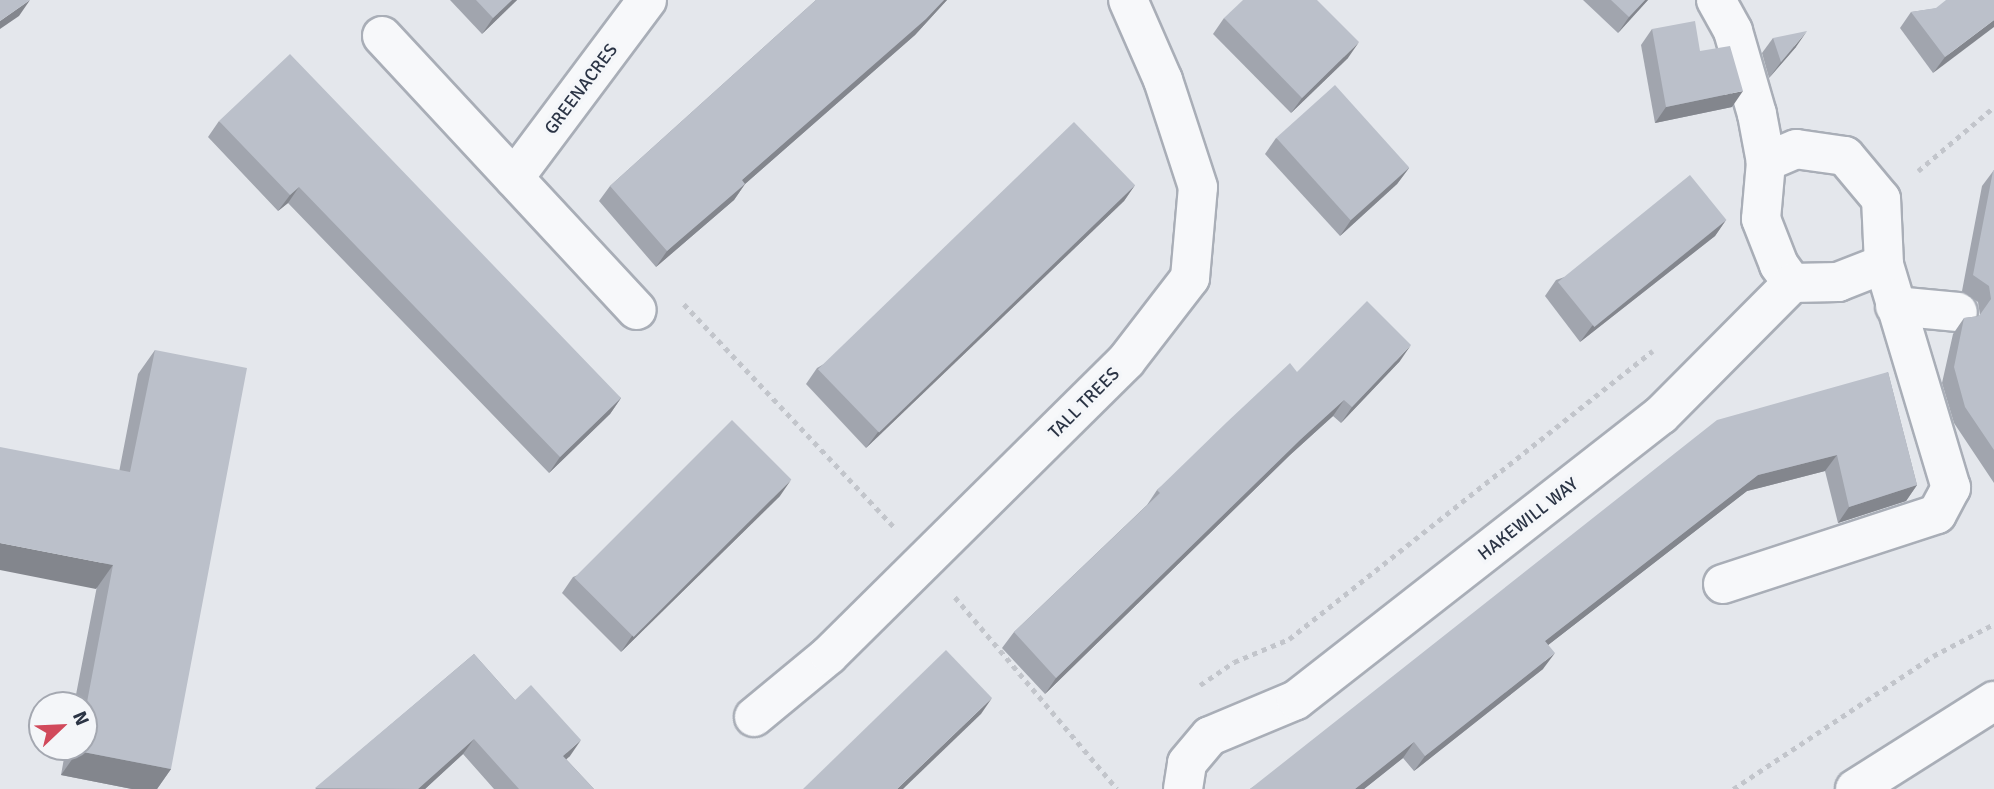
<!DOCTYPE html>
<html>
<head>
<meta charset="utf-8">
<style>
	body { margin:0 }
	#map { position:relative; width:1994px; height:789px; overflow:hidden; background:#e4e7ec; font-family:Signika,sans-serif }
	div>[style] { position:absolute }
	.path>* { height:4.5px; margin-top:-2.25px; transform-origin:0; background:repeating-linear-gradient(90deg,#c2c5cb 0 5px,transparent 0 10px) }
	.roads { filter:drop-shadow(2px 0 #a9aeb7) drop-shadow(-2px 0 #a9aeb7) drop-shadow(0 2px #a9aeb7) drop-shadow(0 -2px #a9aeb7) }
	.minor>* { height:38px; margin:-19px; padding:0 19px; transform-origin:19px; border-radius:19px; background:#f7f8fa }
	.wall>* { inset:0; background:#a1a5ae }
	.shaded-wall>* { inset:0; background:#83868d }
	.building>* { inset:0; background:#bbc0ca; transform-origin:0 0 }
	span { translate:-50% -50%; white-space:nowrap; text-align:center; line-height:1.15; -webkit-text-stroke:7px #f4f6f9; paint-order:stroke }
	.street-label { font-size:18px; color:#2b3445 }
	.north { position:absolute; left:28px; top:691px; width:70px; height:70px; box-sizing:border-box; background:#f4f6f9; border:2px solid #a4a8b1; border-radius:50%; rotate:67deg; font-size:19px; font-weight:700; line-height:28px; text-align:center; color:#2b3445 }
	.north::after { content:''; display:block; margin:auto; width:24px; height:32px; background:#d1495b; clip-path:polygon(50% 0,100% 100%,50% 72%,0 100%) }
</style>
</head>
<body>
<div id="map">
	<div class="path">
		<div style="left:1918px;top:171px;width:99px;rotate:-40.1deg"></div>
		<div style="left:684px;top:304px;width:306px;rotate:46.7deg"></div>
		<div style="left:955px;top:597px;width:251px;rotate:49.8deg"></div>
		<div style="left:1200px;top:685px;width:41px;rotate:-34.1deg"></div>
		<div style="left:1234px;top:662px;width:60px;rotate:-22.7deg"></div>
		<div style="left:1289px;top:639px;width:464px;rotate:-38.4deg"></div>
		<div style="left:1733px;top:789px;width:240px;rotate:-33.6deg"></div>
		<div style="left:1933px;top:656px;width:69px;rotate:-27.7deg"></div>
	</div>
	<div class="roads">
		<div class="minor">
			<div style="left:1716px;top:0;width:35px;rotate:61deg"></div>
			<div style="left:1733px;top:31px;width:86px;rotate:73.9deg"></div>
			<div style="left:1757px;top:114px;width:49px;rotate:79.4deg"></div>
			<div style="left:1766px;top:162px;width:57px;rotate:95deg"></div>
			<div style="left:1761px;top:219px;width:49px;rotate:68.6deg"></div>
			<div style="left:1779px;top:265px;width:22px;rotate:54deg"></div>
			<div style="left:382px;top:36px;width:374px;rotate:47.1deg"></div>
			<div style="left:514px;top:178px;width:222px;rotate:-53.2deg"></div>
			<div style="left:1895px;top:306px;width:63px;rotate:5.4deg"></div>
			<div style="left:1723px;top:584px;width:225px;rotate:-18.1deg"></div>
			<div style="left:1937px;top:514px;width:30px;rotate:-62deg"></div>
			<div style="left:1951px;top:488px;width:234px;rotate:-106.7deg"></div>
			<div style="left:1884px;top:264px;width:65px;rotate:-92.6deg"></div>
			<div style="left:1881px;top:199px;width:56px;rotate:-129.9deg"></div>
			<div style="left:1845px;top:156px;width:49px;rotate:-171.9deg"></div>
			<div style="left:1796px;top:149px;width:33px;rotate:157deg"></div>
			<div style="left:754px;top:717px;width:97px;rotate:-39.6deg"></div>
			<div style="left:829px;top:655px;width:418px;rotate:-44.7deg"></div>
			<div style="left:1126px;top:361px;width:105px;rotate:-52.4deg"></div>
			<div style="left:1190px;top:278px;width:91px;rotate:-85deg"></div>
			<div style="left:1198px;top:187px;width:113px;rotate:-108.1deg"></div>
			<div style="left:1163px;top:80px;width:87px;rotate:-113.6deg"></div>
			<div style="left:1183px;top:789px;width:26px;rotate:-81deg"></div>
			<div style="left:1187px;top:763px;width:35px;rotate:-50deg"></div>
			<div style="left:1210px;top:736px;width:93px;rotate:-22.7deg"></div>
			<div style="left:1296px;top:700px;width:463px;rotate:-38deg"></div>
			<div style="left:1661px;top:415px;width:186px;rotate:-45.2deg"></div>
			<div style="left:1792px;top:283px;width:46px;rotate:-1.2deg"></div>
			<div style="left:1838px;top:282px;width:49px;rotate:-21.4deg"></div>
			<div style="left:1855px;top:789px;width:165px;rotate:-32.3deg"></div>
		</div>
	</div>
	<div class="wall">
		<div style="clip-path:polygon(450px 0,517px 0,482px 34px)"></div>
		<div style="clip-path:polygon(816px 0,947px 0,915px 35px,745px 184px,734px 200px,656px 267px,599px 201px,610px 186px)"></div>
		<div style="clip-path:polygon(1583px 0,1648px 0,1618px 33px)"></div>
		<div style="clip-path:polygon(1994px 0,1933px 73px,1900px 28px,1911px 12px)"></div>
		<div style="clip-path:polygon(1224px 18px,1348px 58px,1291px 113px,1213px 34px)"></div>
		<div style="clip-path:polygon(1652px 29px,1700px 51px,1732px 107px,1655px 123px,1641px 45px)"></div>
		<div style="clip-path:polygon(1773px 38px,1796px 47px,1769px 78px,1762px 53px)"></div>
		<div style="clip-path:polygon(219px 121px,621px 398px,610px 414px,549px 473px,288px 203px,278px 211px,208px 137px)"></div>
		<div style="clip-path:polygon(1276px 138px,1409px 168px,1397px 184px,1340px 236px,1265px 154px)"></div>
		<div style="clip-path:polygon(1994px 170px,1994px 483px,1954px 423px,1942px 383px,1953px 334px,1964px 318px,1979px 316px,1980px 315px,1978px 302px,1962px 291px,1982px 186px)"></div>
		<div style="clip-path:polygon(1135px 185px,1124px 201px,866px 448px,806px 384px,817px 368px)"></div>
		<div style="clip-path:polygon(1726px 220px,1715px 236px,1580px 342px,1545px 296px,1556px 280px)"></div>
		<div style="clip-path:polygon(155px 350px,171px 769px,157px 789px,132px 789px,61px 775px,66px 747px,84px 747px,84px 705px,74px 705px,138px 374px)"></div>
		<div style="clip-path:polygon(1400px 361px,1341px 423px,1333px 416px,1290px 455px,1045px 694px,1002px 648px,1014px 632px,1147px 505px,1157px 490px,1297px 372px)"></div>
		<div style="clip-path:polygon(1888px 372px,1917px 485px,1906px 501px,1838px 523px,1825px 471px,1747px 491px,1548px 645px,1543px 669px,1414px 771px,1403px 758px,1364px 789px,1250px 789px)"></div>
		<div style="clip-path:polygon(780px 496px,621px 652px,562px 593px,573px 577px)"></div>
		<div style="clip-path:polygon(474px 654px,515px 700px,570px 756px,566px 759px,594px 789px,494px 789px,463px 754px,425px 789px,315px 789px)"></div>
	</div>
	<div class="shaded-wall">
		<div style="clip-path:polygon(30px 0,19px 16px,0 29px,0 21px)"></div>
		<div style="clip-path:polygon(512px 0,517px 0,482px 34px,493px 18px)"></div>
		<div style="clip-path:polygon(944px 0,947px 0,915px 35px,745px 184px,734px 200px,656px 267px,667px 251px,742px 180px)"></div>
		<div style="clip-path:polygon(1645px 0,1648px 0,1618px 33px,1629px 17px)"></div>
		<div style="clip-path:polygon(1994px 20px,1994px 27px,1933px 73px,1945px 57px)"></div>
		<div style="clip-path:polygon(1807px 31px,1796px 47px,1769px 78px,1781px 62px)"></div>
		<div style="clip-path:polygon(1359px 42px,1348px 58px,1291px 113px,1302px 98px)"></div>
		<div style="clip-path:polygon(1743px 91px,1732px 107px,1655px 123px,1666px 107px)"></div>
		<div style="clip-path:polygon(1409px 168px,1397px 184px,1340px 236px,1351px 220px)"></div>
		<div style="clip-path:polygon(1135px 185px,1124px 201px,866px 448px,878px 432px)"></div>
		<div style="clip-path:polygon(299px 187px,288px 203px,278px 211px,290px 195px)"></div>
		<div style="clip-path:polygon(1726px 220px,1715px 236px,1580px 342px,1592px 326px)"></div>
		<div style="clip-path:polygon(1411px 345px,1400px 361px,1341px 423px,1352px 407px)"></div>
		<div style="clip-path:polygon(621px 398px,610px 414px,549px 473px,560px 457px)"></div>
		<div style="clip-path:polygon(1344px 400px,1333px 416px,1290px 455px,1045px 694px,1056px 678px,1301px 439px)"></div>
		<div style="clip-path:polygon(1837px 455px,1825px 471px,1747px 491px,1534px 656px,1545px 641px,1758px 475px)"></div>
		<div style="clip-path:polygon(791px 480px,780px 496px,621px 652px,632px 636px)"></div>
		<div style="clip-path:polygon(1917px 485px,1906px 501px,1838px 523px,1849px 507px)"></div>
		<div style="clip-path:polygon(0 543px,113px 565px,96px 589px,0 570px)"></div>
		<div style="clip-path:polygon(1555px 653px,1543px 669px,1414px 771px,1425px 756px)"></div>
		<div style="clip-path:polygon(992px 698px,981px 714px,903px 789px,897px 789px)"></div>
		<div style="clip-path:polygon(474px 739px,463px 754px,425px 789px,418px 789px)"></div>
		<div style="clip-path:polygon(581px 740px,570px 756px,552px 772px,563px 756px)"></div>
		<div style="clip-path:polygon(1414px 742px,1403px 758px,1364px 789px,1355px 789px)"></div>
		<div style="clip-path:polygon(78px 751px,171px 769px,157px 789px,132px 789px,61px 775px)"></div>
	</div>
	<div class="building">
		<div style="clip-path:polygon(0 0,30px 0,0 21px)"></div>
		<div style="clip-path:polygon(476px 0,512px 0,493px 18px)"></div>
		<div style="clip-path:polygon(816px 0,944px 0,926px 19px,742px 180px,745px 184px,667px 251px,610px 186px)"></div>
		<div style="clip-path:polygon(1243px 0,1317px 0,1359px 42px,1302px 98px,1224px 18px)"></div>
		<div style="clip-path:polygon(1611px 0,1645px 0,1629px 17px)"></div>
		<div style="clip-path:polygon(1946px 0,1994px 0,1994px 20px,1945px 57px,1911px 12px,1936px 8px)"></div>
		<div style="clip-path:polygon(1695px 21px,1700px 51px,1730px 46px,1743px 91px,1666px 107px,1652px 29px)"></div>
		<div style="clip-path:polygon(1807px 31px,1781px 62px,1773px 38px)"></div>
		<div style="clip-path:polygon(290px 54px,621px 398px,560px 457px,299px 187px,290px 195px,219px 121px)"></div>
		<div style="left:1335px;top:85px;width:111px;height:79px;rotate:48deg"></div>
		<div style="left:1074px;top:122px;width:88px;height:356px;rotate:46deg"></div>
		<div style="clip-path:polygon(1994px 170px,1994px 450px,1965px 407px,1954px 367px,1964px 318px,1979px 316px,1991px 299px,1989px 286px,1973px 275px,1993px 171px)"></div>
		<div style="left:1690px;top:175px;width:58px;height:170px;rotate:51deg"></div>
		<div style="clip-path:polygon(1367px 301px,1411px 345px,1352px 407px,1344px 400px,1301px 439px,1056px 678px,1014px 632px,1160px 493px,1157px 490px,1227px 422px,1290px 363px,1297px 372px)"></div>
		<div style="clip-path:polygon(155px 350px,247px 368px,171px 769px,78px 751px,78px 747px,84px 747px,84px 718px,113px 565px,0 543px,0 447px,130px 472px)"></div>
		<div style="clip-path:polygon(1888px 372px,1917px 485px,1849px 507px,1837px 455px,1758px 475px,1545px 641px,1555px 653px,1425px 756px,1414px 742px,1355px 789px,1250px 789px,1717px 420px)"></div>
		<div style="left:732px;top:420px;width:84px;height:223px;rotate:45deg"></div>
		<div style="clip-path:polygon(946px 650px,992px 698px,897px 789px,803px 789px)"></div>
		<div style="clip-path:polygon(474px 654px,515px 700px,531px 685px,581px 740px,563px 756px,594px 789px,519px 789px,474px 739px,418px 789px,315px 788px)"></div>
	</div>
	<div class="street-label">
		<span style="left:581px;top:89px;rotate:-53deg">GREENACRES</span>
		<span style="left:1084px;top:403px;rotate:-45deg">TALL TREES</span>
		<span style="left:1528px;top:519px;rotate:-38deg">HAKEWILL WAY</span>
	</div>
	<div class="north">N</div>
</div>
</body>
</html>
